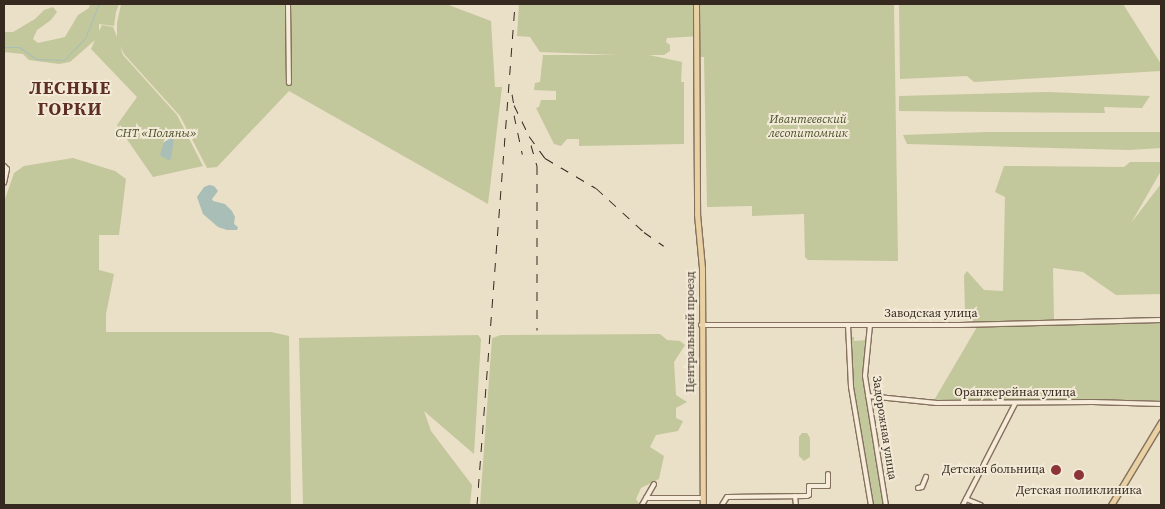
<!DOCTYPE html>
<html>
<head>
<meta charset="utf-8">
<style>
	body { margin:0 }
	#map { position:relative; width:1165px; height:509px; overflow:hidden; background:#eadfc7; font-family:"Source Serif 4",serif }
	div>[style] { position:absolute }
	.green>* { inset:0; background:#c3c79c }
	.water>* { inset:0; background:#a8beb7 }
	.stream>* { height:1px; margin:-0.5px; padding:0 0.5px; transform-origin:0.5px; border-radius:0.5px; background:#a8beb7 }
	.roads { filter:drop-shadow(1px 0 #84715e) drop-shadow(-1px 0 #84715e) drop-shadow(0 1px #84715e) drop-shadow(0 -1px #84715e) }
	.minor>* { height:4px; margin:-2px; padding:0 2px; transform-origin:2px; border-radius:2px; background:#f6ecd9 }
	.major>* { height:5px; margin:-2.5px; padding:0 2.5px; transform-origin:2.5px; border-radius:2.5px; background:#e9d1a3 }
	.rail>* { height:1px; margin-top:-0.5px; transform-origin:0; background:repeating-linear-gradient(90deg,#362a20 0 9px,transparent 0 18px) }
	.dots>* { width:14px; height:14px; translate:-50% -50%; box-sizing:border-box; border:2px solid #f2e9d6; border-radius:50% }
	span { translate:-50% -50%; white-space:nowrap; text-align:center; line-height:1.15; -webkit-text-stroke:4px #f2e9d6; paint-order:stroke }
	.park-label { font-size:12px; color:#475029; font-style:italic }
	.street-label { font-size:12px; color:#362a20 }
	.poi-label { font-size:12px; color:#362a20 }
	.right { translate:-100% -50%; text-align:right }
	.district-label { font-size:18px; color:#5e2e24; font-weight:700; letter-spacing:1px }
	.frame { position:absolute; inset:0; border:5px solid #362a20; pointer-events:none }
</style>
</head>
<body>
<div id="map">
	<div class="green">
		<div style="clip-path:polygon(90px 4px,119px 4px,116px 12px,114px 26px,99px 24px,99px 31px,102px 25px,113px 27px,117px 37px,117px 23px,121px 4px,446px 4px,491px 21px,495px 87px,502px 87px,488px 204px,289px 91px,217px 167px,207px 168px,180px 116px,124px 54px,120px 46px,123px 55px,177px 115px,203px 166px,153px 177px,117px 125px,137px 97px,91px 49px,95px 40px,70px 62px,59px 64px,29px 60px,23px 54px,4px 52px,4px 32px,13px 32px,35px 19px,44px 10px,53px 7px,57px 12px,51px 20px,37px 30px,33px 39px,38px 43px,65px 37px,78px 15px,89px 8px)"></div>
		<div style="clip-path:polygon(519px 4px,894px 4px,898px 261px,808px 260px,805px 257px,804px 214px,752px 216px,752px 206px,707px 207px,704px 57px,700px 57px,700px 36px,667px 38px,666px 42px,670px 45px,670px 51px,664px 55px,649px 55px,682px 62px,681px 82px,684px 82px,684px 144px,579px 146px,579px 139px,567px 139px,561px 146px,554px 144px,536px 108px,539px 107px,541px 100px,556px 100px,556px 91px,534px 90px,535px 83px,540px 82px,543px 55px,617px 55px,540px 52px,530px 37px,517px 36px)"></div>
		<div style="clip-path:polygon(899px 4px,1123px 4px,1161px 64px,1161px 71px,974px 82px,967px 76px,900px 79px)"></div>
		<div style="clip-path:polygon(1047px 92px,1150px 96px,1142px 108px,1104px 107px,1105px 113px,899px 111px,899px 96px)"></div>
		<div style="clip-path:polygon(987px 132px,1161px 132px,1161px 148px,1129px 150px,907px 144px,903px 135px)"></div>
		<div style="clip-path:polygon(73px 158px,115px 171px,126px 179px,119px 235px,99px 235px,99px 270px,114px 274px,106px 314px,106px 332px,271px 332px,289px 336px,291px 505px,4px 505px,4px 202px,14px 173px,24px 166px)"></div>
		<div style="clip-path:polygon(1130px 162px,1161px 162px,1161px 171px,1131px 223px,1161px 184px,1161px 294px,1116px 295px,1083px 272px,1053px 268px,1054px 320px,972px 323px,965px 311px,964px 275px,967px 271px,984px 290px,1003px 291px,1005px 197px,995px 192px,1004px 166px,1124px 167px)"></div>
		<div style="clip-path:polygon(1161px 323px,1161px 401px,1101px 399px,933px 402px,977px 327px)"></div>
		<div style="clip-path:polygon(660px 334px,667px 340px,680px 341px,685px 345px,674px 362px,676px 395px,687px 402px,676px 408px,676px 418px,683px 421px,678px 431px,656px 435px,650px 447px,664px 456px,659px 479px,641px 488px,636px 499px,640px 505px,480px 505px,492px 338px,501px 335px)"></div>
		<div style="clip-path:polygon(478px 335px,481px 339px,474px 454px,424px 411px,431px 431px,472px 485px,470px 505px,303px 505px,299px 338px)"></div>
		<div style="clip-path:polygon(849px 337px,854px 337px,854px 341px,867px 340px,865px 376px,886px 505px,871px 505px,852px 390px)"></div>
		<div style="clip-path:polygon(802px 433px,807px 433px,810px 438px,810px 457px,804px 461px,799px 456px,799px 437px)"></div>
	</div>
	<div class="water">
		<div style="clip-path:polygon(167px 133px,174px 137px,171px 159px,168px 160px,160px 155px)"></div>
		<div style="clip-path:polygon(209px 185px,214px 186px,218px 191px,212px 199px,213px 201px,225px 204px,232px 211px,235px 217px,234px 224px,238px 227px,237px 230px,227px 230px,218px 227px,203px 214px,197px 197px,204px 187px)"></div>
	</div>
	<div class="stream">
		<div style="left:4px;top:47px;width:15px"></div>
		<div style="left:19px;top:47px;width:21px;rotate:35deg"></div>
		<div style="left:36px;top:59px;width:28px;rotate:2deg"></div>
		<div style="left:64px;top:60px;width:30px;rotate:-46deg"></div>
		<div style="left:85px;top:38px;width:37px;rotate:-68deg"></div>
	</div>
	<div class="roads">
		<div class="minor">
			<div style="left:288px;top:4px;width:79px;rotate:89.3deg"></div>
			<div style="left:4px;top:166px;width:4px;rotate:45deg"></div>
			<div style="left:7px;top:169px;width:14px;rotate:102deg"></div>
			<div style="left:701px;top:325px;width:259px"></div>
			<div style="left:960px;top:325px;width:201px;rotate:-1.4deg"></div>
			<div style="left:848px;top:325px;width:62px;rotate:87.2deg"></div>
			<div style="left:851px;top:387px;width:120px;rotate:80.4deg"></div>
			<div style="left:870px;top:325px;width:51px;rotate:95.6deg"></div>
			<div style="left:865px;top:376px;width:131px;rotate:80.8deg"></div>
			<div style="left:868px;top:396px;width:69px;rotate:5.8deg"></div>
			<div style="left:937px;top:403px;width:156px;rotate:-0.4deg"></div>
			<div style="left:1093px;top:402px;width:68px;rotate:1.7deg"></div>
			<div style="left:918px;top:488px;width:4px;rotate:-14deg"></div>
			<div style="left:922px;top:487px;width:11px;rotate:-68deg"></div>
			<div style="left:795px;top:496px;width:9px;rotate:84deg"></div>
			<div style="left:646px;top:498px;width:57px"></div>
			<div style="left:966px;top:499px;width:16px;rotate:22deg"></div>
			<div style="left:642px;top:505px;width:24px;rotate:-60deg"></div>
			<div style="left:722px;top:505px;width:9px;rotate:-58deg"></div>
			<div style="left:727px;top:497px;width:80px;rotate:-0.7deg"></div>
			<div style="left:807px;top:496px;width:2px;rotate:-27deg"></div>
			<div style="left:809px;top:495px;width:9px;rotate:-90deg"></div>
			<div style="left:809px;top:486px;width:19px"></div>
			<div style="left:828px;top:486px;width:12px;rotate:-90deg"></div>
			<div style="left:963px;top:505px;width:114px;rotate:-62.8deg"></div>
		</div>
		<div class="major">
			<div style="left:696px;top:4px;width:210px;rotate:89.7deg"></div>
			<div style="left:697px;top:214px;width:54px;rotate:84.7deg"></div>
			<div style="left:702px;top:268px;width:237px;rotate:89.8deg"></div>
			<div style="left:1111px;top:505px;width:97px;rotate:-58.9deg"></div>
		</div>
	</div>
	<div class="rail">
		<div style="left:512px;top:94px;width:11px;rotate:80deg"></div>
		<div style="left:514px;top:105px;width:34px;rotate:64deg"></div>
		<div style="left:529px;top:136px;width:27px;rotate:54deg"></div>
		<div style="left:545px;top:158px;width:59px;rotate:30.5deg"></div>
		<div style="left:596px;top:188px;width:65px;rotate:42.5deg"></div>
		<div style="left:644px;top:232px;width:24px;rotate:35deg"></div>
		<div style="left:514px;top:115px;width:40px;rotate:78deg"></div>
		<div style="left:531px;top:145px;width:22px;rotate:74deg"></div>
		<div style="left:537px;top:166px;width:164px;rotate:90deg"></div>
		<div style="left:477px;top:505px;width:502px;rotate:-85.66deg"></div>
	</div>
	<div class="dots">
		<div style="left:1056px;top:470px;background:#8d3437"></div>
		<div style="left:1079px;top:475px;background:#8d3437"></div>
	</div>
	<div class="park-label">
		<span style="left:808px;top:127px">Ивантеевский<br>лесопитомник</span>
		<span style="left:156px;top:134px">СНТ «Поляны»</span>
	</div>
	<div class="street-label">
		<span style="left:931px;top:314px">Заводская улица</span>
		<span style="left:691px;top:332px;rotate:-90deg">Центральный проезд</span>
		<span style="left:1015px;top:393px">Оранжерейная улица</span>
		<span style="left:884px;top:428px;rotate:81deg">Задорожная улица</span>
	</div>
	<div class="poi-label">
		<span class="right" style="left:1045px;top:470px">Детская больница</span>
		<span style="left:1079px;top:491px">Детская поликлиника</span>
	</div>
	<div class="district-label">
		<span style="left:70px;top:99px">ЛЕСНЫЕ<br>ГОРКИ</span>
	</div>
	<div class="frame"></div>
</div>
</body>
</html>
